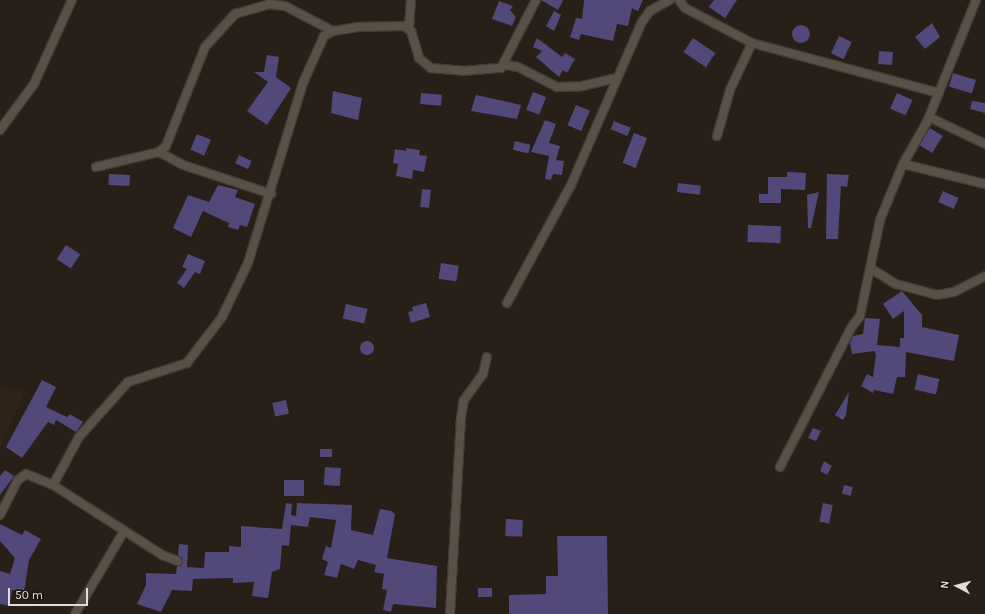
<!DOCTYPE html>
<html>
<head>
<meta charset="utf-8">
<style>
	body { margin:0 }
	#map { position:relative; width:985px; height:614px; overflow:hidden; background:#271f18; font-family:Karla,sans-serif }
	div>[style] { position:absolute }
	.built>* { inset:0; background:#302317 }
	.building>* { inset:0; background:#524879; transform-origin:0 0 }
	.round { border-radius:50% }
	.roads { filter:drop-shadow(1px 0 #423c37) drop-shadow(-1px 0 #423c37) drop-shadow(0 1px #423c37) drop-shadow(0 -1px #423c37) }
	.minor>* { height:8px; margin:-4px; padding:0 4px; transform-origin:4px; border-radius:4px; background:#595047 }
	span { translate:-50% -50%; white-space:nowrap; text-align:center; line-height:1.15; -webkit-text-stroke:3px #1e160f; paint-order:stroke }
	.north { position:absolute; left:937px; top:566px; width:40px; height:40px; -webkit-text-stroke:3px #1e160f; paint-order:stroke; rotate:276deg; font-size:11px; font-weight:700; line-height:16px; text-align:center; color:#e1dcd7 }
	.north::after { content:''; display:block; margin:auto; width:14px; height:18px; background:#e1dcd7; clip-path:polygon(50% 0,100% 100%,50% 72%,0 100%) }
	.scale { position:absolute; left:8px; top:588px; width:80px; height:18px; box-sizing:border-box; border:2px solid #e1dcd7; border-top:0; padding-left:5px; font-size:12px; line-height:14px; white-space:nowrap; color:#e1dcd7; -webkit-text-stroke:3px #1e160f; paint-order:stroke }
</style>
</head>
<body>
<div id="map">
	<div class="built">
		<div style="clip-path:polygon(0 386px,25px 392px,0 448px)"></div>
	</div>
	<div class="building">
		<div style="clip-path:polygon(541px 0,563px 0,558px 10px)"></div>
		<div style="clip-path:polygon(584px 0,643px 0,638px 11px,632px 8px,628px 26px,617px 24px,613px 41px,581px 34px,579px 40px,570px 37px,576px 18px,582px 19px)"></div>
		<div style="clip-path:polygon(714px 0,737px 0,725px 18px,709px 7px)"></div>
		<div style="clip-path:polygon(499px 1px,513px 6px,510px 10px,516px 17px,512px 26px,492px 19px)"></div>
		<div style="clip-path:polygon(554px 11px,561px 15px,554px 31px,546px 26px)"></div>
		<div style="clip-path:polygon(932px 23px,940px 37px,925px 49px,915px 37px)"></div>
		<div class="round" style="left:792px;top:25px;width:18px;height:18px"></div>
		<div style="left:839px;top:36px;width:14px;height:19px;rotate:25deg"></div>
		<div style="clip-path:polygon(537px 38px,562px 57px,565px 53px,575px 59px,567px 73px,563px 70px,559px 77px,536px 57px,542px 51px,533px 47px)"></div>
		<div style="left:693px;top:38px;width:27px;height:17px;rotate:34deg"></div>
		<div style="left:879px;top:51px;width:14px;height:13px;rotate:4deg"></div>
		<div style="clip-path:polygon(267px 55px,279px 57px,276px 77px,291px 88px,267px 125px,247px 111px,268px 82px,254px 72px,264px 72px)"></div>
		<div style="left:953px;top:73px;width:24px;height:14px;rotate:17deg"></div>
		<div style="clip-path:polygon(333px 91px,362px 98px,358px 120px,331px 113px)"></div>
		<div style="left:533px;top:92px;width:14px;height:19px;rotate:21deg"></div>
		<div style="left:421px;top:93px;width:21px;height:11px;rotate:5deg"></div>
		<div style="left:897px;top:93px;width:17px;height:17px;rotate:24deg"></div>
		<div style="clip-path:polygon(476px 95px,521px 105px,517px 119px,471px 111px)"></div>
		<div style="clip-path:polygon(972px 101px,985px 103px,985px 113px,970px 109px)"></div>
		<div style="left:576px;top:105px;width:15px;height:22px;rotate:23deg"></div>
		<div style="clip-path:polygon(545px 120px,556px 124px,549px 143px,560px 146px,556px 160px,564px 161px,562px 175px,553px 174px,551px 180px,545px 179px,549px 156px,531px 152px)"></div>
		<div style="left:614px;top:121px;width:18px;height:9px;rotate:22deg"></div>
		<div style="left:930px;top:128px;width:15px;height:20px;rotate:32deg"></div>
		<div style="left:634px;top:133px;width:14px;height:32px;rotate:21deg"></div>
		<div style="left:197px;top:134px;width:15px;height:17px;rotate:23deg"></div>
		<div style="left:515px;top:141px;width:16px;height:9px;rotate:14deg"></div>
		<div style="clip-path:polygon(406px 148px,420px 150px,419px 155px,427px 156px,424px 172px,413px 170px,412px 179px,396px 176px,398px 164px,393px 163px,395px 149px,406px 151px)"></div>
		<div style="left:239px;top:155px;width:14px;height:9px;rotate:25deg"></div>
		<div style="clip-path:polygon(787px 172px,806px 173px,805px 190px,781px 189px,781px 203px,759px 203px,759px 194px,768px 194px,768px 177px,787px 177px)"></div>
		<div style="left:109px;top:174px;width:21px;height:11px;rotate:3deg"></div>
		<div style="clip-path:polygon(827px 174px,849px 175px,847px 187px,841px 186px,838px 239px,826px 239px)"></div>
		<div style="left:678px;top:183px;width:23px;height:9px;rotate:7deg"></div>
		<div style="clip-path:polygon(218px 185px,238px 190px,235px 197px,255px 204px,247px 227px,240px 225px,238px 230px,228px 227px,229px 223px,203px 211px,191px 237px,173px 228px,188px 195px,209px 202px)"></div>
		<div style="left:422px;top:189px;width:9px;height:18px;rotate:6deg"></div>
		<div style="left:943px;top:191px;width:17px;height:12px;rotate:24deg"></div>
		<div style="clip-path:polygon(819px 192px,811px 228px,808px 228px,807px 195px)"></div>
		<div style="left:748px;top:225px;width:33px;height:17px;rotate:2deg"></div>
		<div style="left:66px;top:245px;width:17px;height:17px;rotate:33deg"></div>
		<div style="clip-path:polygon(188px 254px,205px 261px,200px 274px,195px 272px,184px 288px,177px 283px,187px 269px,182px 267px)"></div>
		<div style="left:441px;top:263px;width:18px;height:16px;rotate:9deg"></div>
		<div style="clip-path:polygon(902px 291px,922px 315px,922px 327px,959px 335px,954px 361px,906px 352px,905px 377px,897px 377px,893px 394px,874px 390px,873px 393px,861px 386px,867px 374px,873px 377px,876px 354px,874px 351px,852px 354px,850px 343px,853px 336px,863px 334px,865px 318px,880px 319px,877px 345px,900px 347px,900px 338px,904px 338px,904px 311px,893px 319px,883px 304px)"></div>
		<div style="clip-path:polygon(426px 303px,430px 317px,411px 323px,408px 312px,413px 311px,412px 307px)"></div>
		<div style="left:346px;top:304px;width:22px;height:15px;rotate:13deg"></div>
		<div class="round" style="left:360px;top:341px;width:14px;height:14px"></div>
		<div style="left:918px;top:374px;width:22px;height:16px;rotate:13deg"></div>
		<div style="clip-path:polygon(42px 380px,56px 387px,46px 407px,67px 417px,70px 414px,83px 422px,76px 432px,56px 420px,54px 425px,48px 422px,22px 458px,6px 447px)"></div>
		<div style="clip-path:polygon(849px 392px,846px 415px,843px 420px,835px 415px)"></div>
		<div style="left:286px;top:400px;width:14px;height:14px;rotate:78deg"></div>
		<div style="clip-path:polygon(813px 428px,821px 431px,816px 441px,808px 438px)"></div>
		<div style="left:320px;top:449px;width:12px;height:8px"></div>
		<div style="clip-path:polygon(824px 461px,832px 466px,827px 475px,820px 471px)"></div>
		<div style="left:325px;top:467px;width:16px;height:18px;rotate:4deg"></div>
		<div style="clip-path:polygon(5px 470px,14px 476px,0 495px,0 476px)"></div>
		<div style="left:284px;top:480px;width:20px;height:16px"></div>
		<div style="left:844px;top:485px;width:9px;height:9px;rotate:13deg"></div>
		<div style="clip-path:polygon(286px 503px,292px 504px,291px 515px,296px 516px,297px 503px,352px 505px,351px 530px,373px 535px,380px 509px,391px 511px,395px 514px,387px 558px,437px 566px,436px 608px,393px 604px,391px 612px,383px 610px,387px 590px,382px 589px,384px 574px,374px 572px,376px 565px,358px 560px,354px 569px,341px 564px,337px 578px,324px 575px,328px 562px,322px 559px,326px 546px,331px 548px,336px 520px,310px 517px,308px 527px,291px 525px,289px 546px,282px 545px,280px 569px,272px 572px,268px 598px,252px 596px,254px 582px,233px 583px,233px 578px,193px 579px,192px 591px,172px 590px,161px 612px,137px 604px,146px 585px,146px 573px,176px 574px,177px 566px,183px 560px,178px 555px,179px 544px,188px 545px,187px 567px,204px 568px,205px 552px,229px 552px,229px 546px,241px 547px,241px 526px,282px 529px)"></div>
		<div style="left:823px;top:503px;width:10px;height:19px;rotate:11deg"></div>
		<div style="left:506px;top:519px;width:17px;height:17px;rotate:3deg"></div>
		<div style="clip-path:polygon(0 524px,22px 535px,25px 530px,41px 539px,29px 560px,24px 592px,12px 590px,9px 606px,0 604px,0 571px,10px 574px,15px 558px,0 541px)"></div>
		<div style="clip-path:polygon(557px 536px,607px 536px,608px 614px,509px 614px,509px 595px,546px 594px,546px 576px,558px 576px)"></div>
		<div style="left:478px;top:588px;width:14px;height:9px"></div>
	</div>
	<div class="roads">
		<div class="minor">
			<div style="left:679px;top:0;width:10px;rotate:53deg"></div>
			<div style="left:685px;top:8px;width:76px;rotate:27.6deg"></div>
			<div style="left:752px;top:43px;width:193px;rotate:15deg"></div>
			<div style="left:409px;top:28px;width:28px;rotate:-86deg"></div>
			<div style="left:505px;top:65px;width:13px;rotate:9deg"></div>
			<div style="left:518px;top:67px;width:44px;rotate:27.1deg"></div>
			<div style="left:557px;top:87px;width:25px;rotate:-2deg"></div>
			<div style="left:582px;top:86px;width:35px;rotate:-13deg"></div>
			<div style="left:929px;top:117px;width:62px;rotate:25.7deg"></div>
			<div style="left:0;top:130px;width:57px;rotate:-53.5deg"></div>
			<div style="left:34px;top:84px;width:92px;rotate:-65.7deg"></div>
			<div style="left:717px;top:136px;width:48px;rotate:-74.2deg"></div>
			<div style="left:730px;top:90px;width:52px;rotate:-64.9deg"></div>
			<div style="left:159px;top:152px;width:27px;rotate:28deg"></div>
			<div style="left:183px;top:165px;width:93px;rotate:18.2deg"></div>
			<div style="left:903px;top:164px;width:84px;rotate:13.7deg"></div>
			<div style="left:96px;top:167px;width:65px;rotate:-13.4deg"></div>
			<div style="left:159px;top:152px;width:9px;rotate:-41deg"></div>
			<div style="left:166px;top:146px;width:106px;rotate:-68.5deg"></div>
			<div style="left:205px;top:47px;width:45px;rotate:-47.7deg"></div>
			<div style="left:235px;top:14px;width:35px;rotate:-16deg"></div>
			<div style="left:269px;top:4px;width:16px;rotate:7deg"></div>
			<div style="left:285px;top:6px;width:54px;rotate:27.5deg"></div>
			<div style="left:870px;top:268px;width:31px;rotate:32deg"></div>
			<div style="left:896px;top:284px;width:42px;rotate:15deg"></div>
			<div style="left:937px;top:295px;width:17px;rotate:-10deg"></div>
			<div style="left:954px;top:292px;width:35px;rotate:-27deg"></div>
			<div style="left:507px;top:303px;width:134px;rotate:-61.5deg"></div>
			<div style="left:571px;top:185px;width:178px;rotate:-66.5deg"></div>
			<div style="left:642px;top:22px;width:14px;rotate:-54deg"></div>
			<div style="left:650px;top:11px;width:23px;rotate:-29deg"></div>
			<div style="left:780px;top:467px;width:156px;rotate:-62.9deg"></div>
			<div style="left:851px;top:328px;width:15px;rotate:-53deg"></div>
			<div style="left:860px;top:316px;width:98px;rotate:-78.2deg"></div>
			<div style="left:880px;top:220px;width:61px;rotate:-67.7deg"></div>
			<div style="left:903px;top:164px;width:48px;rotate:-60.3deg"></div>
			<div style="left:927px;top:122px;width:131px;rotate:-68.1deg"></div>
			<div style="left:53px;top:485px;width:55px;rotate:-61.6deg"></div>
			<div style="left:79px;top:437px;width:74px;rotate:-48.3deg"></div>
			<div style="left:128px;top:382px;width:62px;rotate:-17.9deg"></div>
			<div style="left:187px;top:363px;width:58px;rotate:-52.7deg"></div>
			<div style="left:222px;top:317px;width:60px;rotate:-64.3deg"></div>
			<div style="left:248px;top:263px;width:188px;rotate:-73deg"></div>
			<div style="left:303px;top:83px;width:51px;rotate:-65.9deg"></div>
			<div style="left:324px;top:36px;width:10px;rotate:-29deg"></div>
			<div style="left:333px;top:31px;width:24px;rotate:-9deg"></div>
			<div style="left:357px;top:27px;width:47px;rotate:-1.2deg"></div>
			<div style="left:404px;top:26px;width:9px;rotate:36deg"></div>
			<div style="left:411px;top:31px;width:28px;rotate:73deg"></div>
			<div style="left:419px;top:58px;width:16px;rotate:40deg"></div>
			<div style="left:431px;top:68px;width:32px;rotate:5deg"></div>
			<div style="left:463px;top:71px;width:38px;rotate:-5deg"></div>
			<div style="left:501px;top:68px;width:76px;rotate:-62.8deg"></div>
			<div style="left:0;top:515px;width:39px;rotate:-63deg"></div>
			<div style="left:18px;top:480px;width:10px;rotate:-37deg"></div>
			<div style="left:26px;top:474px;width:29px;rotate:22deg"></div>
			<div style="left:53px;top:485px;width:130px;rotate:32.7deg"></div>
			<div style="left:162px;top:555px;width:17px;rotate:21deg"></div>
			<div style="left:75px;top:614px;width:96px;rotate:-59.4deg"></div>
			<div style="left:450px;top:614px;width:196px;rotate:-86.8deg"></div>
			<div style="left:461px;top:418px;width:18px;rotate:-81deg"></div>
			<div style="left:464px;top:400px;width:32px;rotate:-54deg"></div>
			<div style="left:483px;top:374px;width:17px;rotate:-77deg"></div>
		</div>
	</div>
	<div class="north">N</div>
	<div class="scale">50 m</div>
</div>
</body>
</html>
